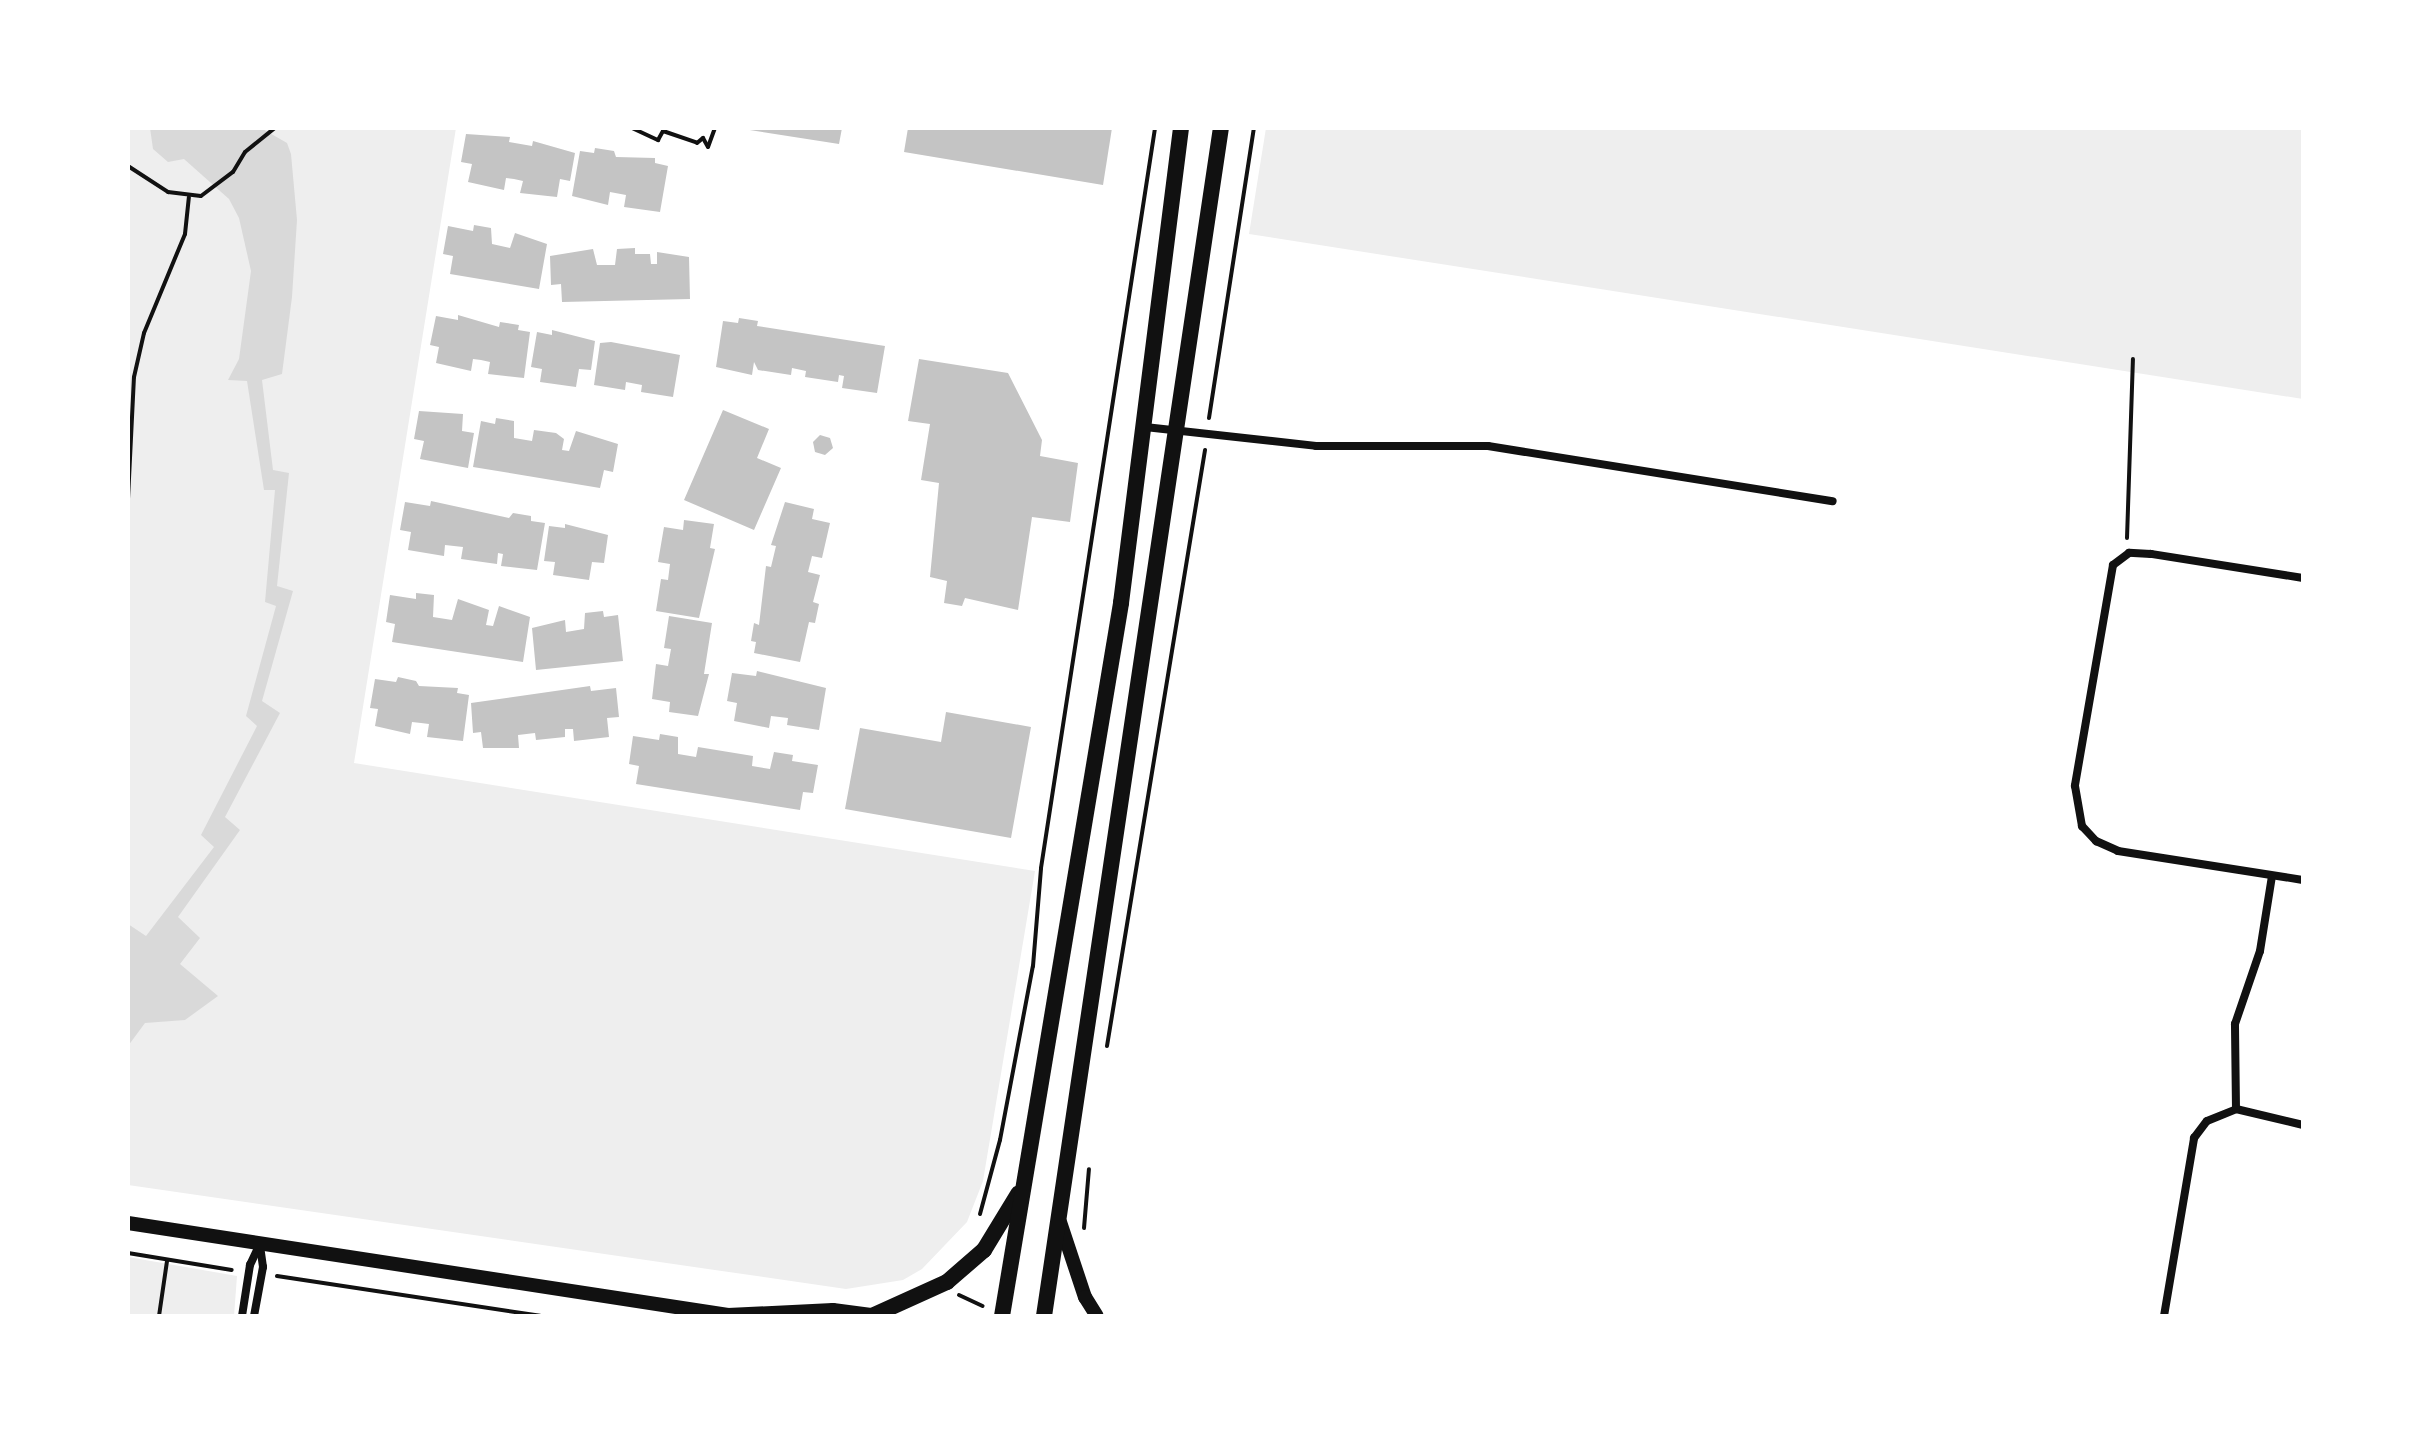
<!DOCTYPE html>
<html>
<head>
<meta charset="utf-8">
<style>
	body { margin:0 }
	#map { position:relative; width:2431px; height:1444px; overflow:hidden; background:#fff; font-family:"Asap Condensed",sans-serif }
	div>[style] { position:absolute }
	.green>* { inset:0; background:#eee }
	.water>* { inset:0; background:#d9d9d9 }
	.building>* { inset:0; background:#c4c4c4 }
	.path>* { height:4px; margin:-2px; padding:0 2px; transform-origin:2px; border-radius:2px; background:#111 }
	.minor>* { height:8px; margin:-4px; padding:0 4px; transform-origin:4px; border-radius:4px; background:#111 }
	.secondary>* { height:14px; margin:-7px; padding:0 7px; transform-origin:7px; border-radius:7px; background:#111 }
	.trunk>* { height:16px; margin:-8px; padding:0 8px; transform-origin:8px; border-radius:8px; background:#111 }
	span { translate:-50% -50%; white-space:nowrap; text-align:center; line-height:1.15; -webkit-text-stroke:6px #fff; paint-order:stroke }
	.frame { position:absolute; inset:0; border:130px solid #fff; pointer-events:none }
</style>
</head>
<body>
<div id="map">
	<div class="green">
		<div style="clip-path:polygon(128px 128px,456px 128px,354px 763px,1035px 871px,983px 1181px,967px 1222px,922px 1269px,903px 1280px,846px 1289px,128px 1185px)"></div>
		<div style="clip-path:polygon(1266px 128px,2303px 128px,2303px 399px,1249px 234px)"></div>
		<div style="clip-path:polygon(128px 1257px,237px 1276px,234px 1316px,128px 1316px)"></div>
	</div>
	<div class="water">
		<div style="clip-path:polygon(150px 128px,261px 128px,287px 143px,291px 154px,297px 220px,292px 297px,282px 374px,262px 380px,273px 470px,289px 473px,277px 586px,293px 591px,262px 701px,280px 713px,225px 817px,240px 830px,178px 917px,200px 938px,180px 964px,218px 996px,185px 1020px,145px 1023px,128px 1046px,128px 924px,146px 936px,214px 847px,201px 835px,257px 726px,246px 716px,276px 606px,265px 602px,275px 490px,264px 490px,247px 381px,228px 380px,239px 359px,251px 271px,239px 218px,229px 199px,184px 159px,168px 162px,153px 149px)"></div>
	</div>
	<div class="building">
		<div style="clip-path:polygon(737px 128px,842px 128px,839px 144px)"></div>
		<div style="clip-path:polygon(908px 128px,1112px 128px,1103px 185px,904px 152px)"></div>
		<div style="clip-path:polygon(466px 134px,510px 137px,509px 142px,532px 146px,533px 141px,575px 153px,570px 181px,560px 179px,557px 197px,520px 193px,523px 181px,514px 179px,506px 178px,504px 190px,468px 182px,472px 164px,461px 162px)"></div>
		<div style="clip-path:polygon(595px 148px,614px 151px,616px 157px,655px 158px,655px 163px,668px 166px,660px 212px,624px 207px,626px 195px,610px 192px,608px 205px,572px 196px,580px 151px,594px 153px)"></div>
		<div style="clip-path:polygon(474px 225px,491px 228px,492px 244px,510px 248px,515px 233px,547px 244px,539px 289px,450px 274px,453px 256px,443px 254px,448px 226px,473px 231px)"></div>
		<div style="clip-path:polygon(635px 248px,635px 254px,650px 254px,651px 264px,657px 264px,657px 252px,689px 257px,690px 299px,562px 302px,561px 284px,551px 285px,550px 256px,593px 249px,597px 265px,615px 265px,617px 249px)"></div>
		<div style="clip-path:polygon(458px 315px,499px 327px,500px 322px,519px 325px,518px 330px,530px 332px,524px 378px,488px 374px,490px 362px,481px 360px,473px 359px,471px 371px,436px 363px,439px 347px,430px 345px,436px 316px,458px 320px)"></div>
		<div style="clip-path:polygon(739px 318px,758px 321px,757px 326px,885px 346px,877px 393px,842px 388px,844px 376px,839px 375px,838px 382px,805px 377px,806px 371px,792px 368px,791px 375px,758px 370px,754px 362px,752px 375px,716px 367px,723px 321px,738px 323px)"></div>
		<div style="clip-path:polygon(552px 330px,595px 341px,591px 370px,579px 369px,576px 387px,540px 382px,542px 369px,531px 367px,537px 332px,552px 335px)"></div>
		<div style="clip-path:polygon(611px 342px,680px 355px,673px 397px,641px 392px,642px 385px,626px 382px,625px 390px,594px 385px,600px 343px)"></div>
		<div style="clip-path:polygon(919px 359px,1008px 373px,1042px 440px,1040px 456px,1078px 463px,1070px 522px,1032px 517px,1018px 610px,965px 598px,962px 606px,944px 603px,947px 581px,930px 577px,939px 483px,921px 480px,930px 424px,908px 421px)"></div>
		<div style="clip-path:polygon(723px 410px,769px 429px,757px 458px,781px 468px,754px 530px,684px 500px)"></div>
		<div style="clip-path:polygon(419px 411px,463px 414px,462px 431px,474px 433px,468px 468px,420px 459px,424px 441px,414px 439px)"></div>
		<div style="clip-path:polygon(496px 418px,514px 421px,514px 438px,532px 441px,534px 430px,556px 433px,564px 439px,562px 450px,569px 451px,576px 431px,618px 444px,613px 472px,604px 470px,600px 488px,473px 467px,481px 421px,495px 424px)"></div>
		<div style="clip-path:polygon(820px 435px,830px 438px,833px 448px,825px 455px,815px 452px,813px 442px)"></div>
		<div style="clip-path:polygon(431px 501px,509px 518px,513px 513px,531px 516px,531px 521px,545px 523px,537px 570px,501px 566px,503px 554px,498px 553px,497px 564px,461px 559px,463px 547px,445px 545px,444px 556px,408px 550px,411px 532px,400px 530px,405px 502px,430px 506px)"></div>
		<div style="clip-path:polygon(785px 502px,814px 509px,812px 519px,830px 523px,822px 558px,812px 556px,808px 572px,820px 575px,813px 602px,819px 604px,815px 623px,809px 622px,800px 662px,754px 653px,756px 642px,751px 641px,754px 623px,759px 625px,766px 566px,771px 567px,776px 546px,771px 545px)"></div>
		<div style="clip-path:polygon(684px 520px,714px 524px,710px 548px,715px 549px,699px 618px,656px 611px,661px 579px,668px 580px,670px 564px,658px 562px,664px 527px,683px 530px)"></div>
		<div style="clip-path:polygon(565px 524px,608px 535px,604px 563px,592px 562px,589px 580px,553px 575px,555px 562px,544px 561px,549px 526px,565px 528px)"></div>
		<div style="clip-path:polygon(416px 593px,434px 595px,433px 617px,452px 620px,458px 599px,489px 610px,486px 625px,493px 626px,499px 606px,530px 617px,523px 662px,392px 642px,395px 624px,386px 622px,390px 595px,416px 599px)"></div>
		<div style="clip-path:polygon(603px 611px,604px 617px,618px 615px,623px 661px,536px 670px,532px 628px,565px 620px,566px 632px,584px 629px,585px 613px)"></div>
		<div style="clip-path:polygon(669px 616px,712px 623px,704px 674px,709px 674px,698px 716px,669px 712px,670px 702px,652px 699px,656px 664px,668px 666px,671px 649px,664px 648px)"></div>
		<div style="clip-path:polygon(757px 671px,826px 688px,819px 730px,787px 725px,788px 718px,771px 716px,769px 728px,734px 721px,737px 703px,727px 701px,732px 673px,756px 676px)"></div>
		<div style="clip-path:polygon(398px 677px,416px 681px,419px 686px,458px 688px,457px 693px,469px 695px,463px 741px,427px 737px,429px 724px,421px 723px,412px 722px,410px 734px,375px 726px,378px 709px,370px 708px,375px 679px,396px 682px)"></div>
		<div style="clip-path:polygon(590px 686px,591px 691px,616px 688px,619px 717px,607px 718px,609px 737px,574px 741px,573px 729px,565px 729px,565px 737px,536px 740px,535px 733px,518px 735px,519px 748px,483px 748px,481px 732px,473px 733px,471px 703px)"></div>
		<div style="clip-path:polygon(946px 712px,1031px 727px,1011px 838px,845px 809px,860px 728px,941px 742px)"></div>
		<div style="clip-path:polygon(660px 734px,678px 737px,678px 754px,696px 757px,698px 747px,753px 756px,752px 766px,770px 769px,774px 752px,793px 755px,792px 761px,818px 765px,813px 793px,803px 792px,800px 810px,636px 784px,639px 766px,629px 764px,633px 736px,659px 740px)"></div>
	</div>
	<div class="path">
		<div style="left:632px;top:128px;width:29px;rotate:25deg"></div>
		<div style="left:658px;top:140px;width:10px;rotate:-61deg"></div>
		<div style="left:663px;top:131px;width:36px;rotate:19deg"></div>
		<div style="left:697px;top:143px;width:8px;rotate:-40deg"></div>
		<div style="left:703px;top:138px;width:10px;rotate:61deg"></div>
		<div style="left:708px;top:147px;width:20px;rotate:-70deg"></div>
		<div style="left:128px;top:166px;width:48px;rotate:33deg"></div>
		<div style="left:168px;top:192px;width:33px;rotate:7deg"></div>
		<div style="left:201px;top:196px;width:40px;rotate:-37deg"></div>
		<div style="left:233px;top:172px;width:23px;rotate:-59deg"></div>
		<div style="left:245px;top:152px;width:38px;rotate:-39deg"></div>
		<div style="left:1209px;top:418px;width:293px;rotate:-81.2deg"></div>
		<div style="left:128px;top:499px;width:122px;rotate:-87.2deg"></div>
		<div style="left:134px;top:377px;width:45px;rotate:-77.2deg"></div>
		<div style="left:144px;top:333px;width:107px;rotate:-67.5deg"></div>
		<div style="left:185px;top:234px;width:37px;rotate:-84deg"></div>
		<div style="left:2127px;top:538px;width:179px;rotate:-88.1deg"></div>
		<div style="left:1107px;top:1046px;width:604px;rotate:-80.66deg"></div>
		<div style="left:980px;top:1214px;width:77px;rotate:-74.9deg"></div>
		<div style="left:1000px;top:1140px;width:177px;rotate:-79.3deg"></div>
		<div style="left:1033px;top:966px;width:98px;rotate:-85.3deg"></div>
		<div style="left:1041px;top:868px;width:749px;rotate:-81.24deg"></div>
		<div style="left:1084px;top:1228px;width:59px;rotate:-85.2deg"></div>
		<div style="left:128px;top:1253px;width:105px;rotate:9.3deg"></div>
		<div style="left:277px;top:1276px;width:266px;rotate:8.6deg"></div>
		<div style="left:959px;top:1295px;width:26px;rotate:25deg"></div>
		<div style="left:159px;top:1316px;width:56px;rotate:-81.7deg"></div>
	</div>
	<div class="minor">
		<div style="left:1145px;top:427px;width:172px;rotate:6.3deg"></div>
		<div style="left:1316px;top:446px;width:172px"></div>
		<div style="left:1488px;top:446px;width:349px;rotate:9.1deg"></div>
		<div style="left:2303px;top:578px;width:154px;rotate:-171deg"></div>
		<div style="left:2151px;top:554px;width:22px;rotate:-177deg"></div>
		<div style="left:2129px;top:553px;width:20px;rotate:143deg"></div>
		<div style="left:2113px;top:565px;width:224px;rotate:99.8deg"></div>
		<div style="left:2075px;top:786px;width:41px;rotate:80.1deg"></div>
		<div style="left:2082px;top:826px;width:21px;rotate:47deg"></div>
		<div style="left:2096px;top:841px;width:24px;rotate:24deg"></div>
		<div style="left:2118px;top:851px;width:187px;rotate:8.9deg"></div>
		<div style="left:2236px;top:1109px;width:69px;rotate:13.4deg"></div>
		<div style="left:242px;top:1316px;width:52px;rotate:-81.1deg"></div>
		<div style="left:250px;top:1265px;width:23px;rotate:-65deg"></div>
		<div style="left:254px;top:1316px;width:50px;rotate:-79.6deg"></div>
		<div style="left:263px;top:1267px;width:22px;rotate:-98deg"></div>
		<div style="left:2164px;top:1316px;width:181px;rotate:-80.4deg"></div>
		<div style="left:2194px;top:1138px;width:21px;rotate:-53deg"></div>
		<div style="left:2207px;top:1121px;width:31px;rotate:-22deg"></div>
		<div style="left:2236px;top:1109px;width:85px;rotate:-90.7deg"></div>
		<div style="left:2235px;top:1024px;width:77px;rotate:-71.1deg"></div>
		<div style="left:2260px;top:951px;width:76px;rotate:-80.9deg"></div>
	</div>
	<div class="secondary">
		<div style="left:1060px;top:1222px;width:79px;rotate:71.6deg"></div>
		<div style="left:1085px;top:1297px;width:22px;rotate:58deg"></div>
		<div style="left:128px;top:1223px;width:607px;rotate:8.72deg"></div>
		<div style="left:728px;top:1315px;width:105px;rotate:-2.7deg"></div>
		<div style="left:833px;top:1310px;width:46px;rotate:7.4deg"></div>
	</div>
	<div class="trunk">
		<div style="left:874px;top:1315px;width:80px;rotate:-24.3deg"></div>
		<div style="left:947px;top:1282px;width:49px;rotate:-40.9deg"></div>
		<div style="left:984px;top:1250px;width:66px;rotate:-58.7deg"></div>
		<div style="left:1002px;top:1316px;width:723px;rotate:-80.52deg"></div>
		<div style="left:1121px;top:603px;width:479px;rotate:-82.8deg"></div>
		<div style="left:1044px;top:1316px;width:1201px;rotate:-81.53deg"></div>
	</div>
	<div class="frame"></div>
</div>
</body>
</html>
